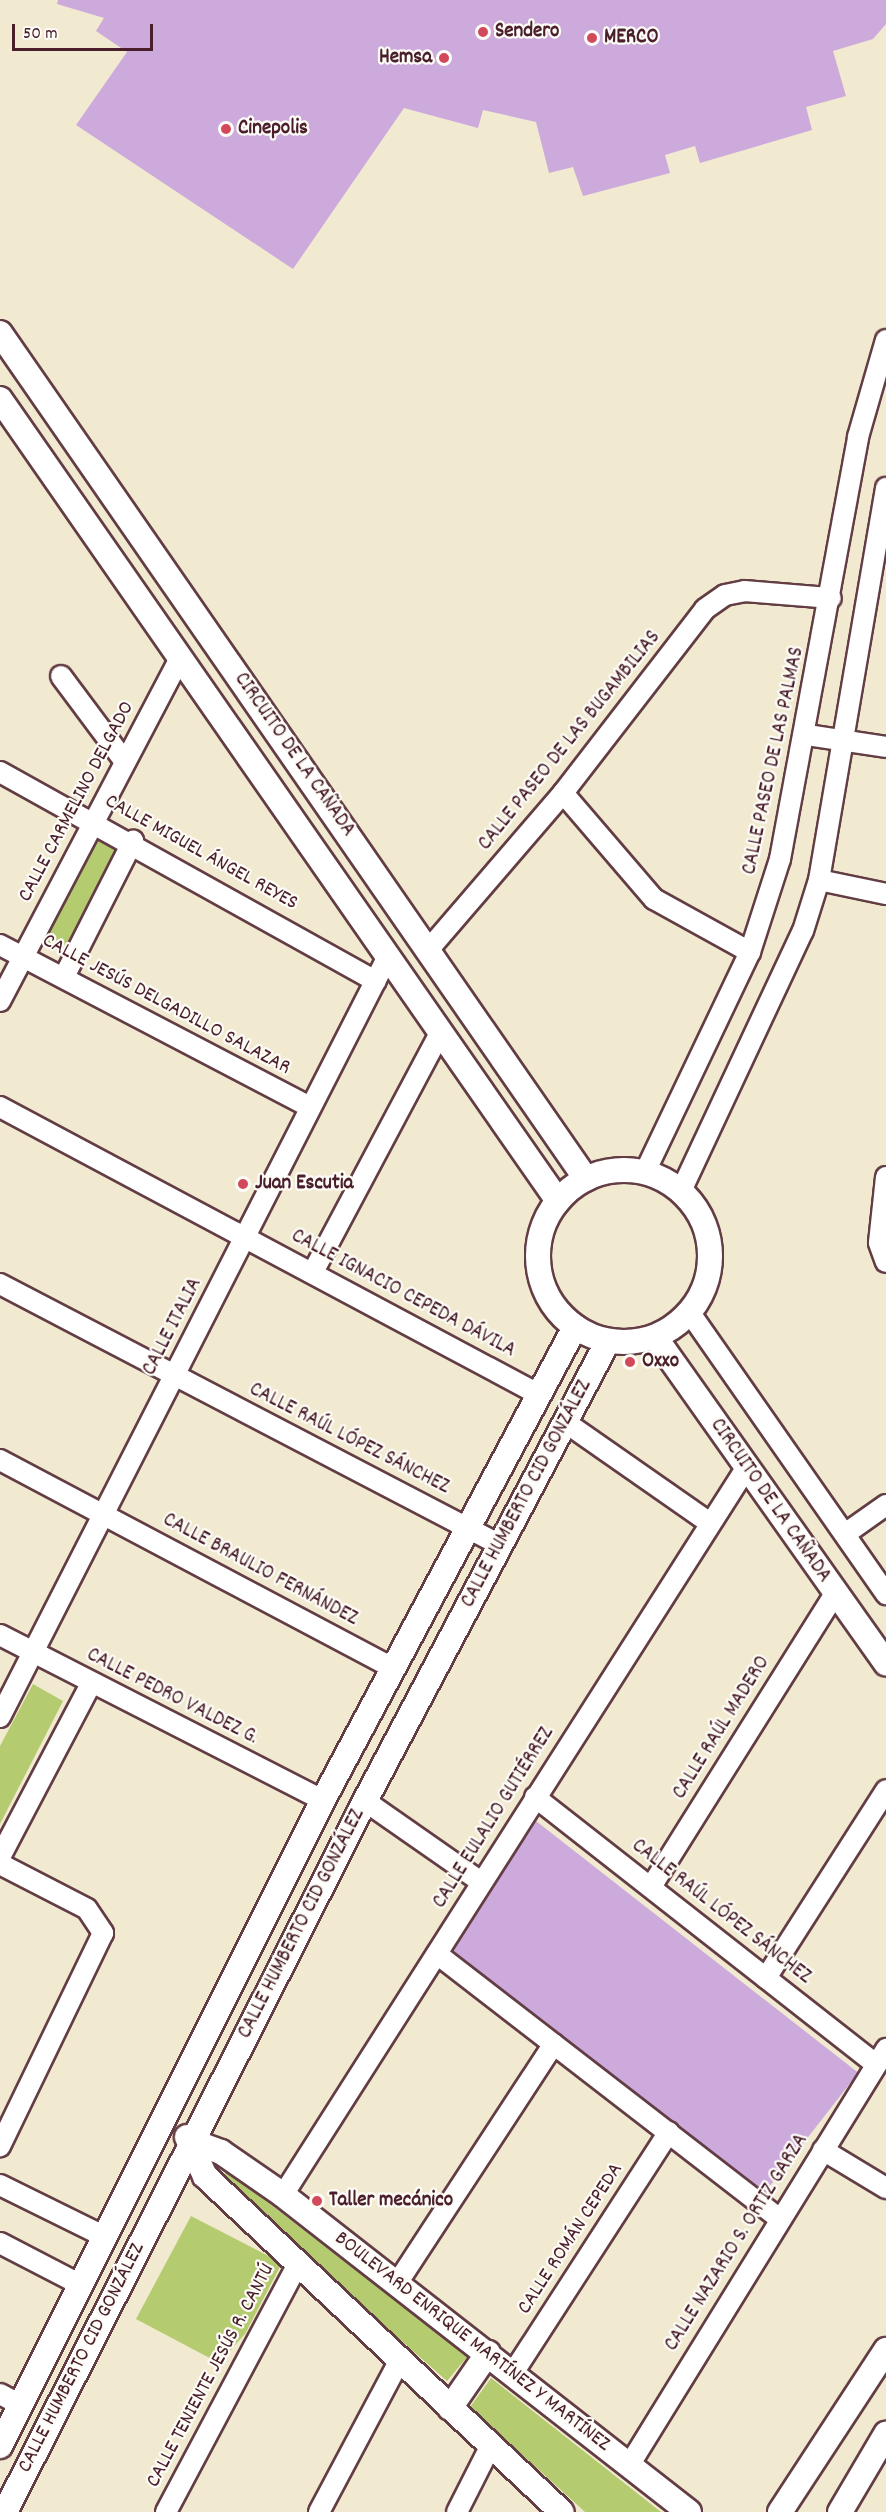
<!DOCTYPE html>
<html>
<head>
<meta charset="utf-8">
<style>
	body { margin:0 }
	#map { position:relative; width:886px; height:2512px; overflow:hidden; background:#f1ead1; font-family:Dekko,sans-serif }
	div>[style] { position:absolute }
	.green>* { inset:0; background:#b4cb6f; transform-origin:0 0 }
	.building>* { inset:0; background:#cdaadc; transform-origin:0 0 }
	.roads { filter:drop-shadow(2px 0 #633d44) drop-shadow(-2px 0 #633d44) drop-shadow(0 2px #633d44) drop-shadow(0 -2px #633d44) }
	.minor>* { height:20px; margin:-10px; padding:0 10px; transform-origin:10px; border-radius:10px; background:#fff }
	.tertiary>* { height:24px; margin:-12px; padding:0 12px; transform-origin:12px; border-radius:12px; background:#fff }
	.tertiary>.ring { margin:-12px; padding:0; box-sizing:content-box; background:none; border:24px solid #fff; border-radius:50% }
	.dots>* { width:16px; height:16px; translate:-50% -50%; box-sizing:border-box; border:3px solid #fdfcf7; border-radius:50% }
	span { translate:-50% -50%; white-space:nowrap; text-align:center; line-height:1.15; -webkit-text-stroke:4.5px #fdfcf7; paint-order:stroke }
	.poi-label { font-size:21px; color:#4a1f2b; font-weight:700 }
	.left { translate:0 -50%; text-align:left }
	.right { translate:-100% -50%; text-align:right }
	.street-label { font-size:21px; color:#4a1f2b }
	.scale { position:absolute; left:12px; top:24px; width:141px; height:27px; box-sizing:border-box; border:3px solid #4a1f2b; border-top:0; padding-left:8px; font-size:18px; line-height:21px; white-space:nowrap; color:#4a1f2b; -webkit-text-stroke:4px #fdfcf7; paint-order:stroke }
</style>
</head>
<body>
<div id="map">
	<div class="green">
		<div style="left:100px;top:837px;width:21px;height:120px;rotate:28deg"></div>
		<div style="clip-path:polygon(33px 1684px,63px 1701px,0 1824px,0 1746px)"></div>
		<div style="clip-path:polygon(227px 2171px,468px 2356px,447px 2381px,219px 2180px)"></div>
		<div style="clip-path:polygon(191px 2216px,282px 2263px,245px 2334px,219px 2363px,136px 2319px)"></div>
		<div style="clip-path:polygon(491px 2378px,661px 2512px,585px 2512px,470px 2407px)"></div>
	</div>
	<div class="building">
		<div style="clip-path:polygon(58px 0,886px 0,886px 24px,873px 39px,833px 51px,846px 96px,806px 107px,812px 130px,700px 163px,695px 146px,665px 155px,670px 173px,583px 196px,573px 167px,549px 173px,536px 122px,483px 110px,478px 128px,404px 108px,293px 269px,76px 125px,127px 52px,96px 31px,104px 18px,57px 4px)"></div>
		<div style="left:536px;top:1821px;width:409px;height:154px;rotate:38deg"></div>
	</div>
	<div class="roads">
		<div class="minor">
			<div style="left:61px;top:676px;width:107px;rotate:53.3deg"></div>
			<div style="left:807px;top:735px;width:80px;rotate:8.6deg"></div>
			<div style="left:0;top:772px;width:430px;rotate:29.1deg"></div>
			<div style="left:563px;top:793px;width:140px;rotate:49.4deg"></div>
			<div style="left:654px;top:899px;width:110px;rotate:28.9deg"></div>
			<div style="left:819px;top:880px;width:68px;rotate:11.8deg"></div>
			<div style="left:0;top:945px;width:350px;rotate:27.6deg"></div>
			<div style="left:429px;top:949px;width:206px;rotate:-49.3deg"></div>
			<div style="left:563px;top:793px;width:232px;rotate:-52.3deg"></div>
			<div style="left:705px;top:609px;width:24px;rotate:-35deg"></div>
			<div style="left:725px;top:595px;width:20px;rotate:-11deg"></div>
			<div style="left:745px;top:591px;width:86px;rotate:4.7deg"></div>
			<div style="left:64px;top:977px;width:153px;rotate:-63.1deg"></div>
			<div style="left:0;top:1001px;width:387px;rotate:-62.3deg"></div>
			<div style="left:0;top:1107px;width:610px;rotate:28.08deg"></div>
			<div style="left:645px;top:1172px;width:244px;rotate:-64.5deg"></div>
			<div style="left:750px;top:952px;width:98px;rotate:-72.1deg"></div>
			<div style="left:780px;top:859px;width:429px;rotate:-79.5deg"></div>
			<div style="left:858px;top:437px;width:101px;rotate:-73.9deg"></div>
			<div style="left:886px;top:1177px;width:66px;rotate:96.1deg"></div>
			<div style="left:879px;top:1243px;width:20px;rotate:70deg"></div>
			<div style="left:681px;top:1191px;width:287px;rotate:-64.9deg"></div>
			<div style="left:803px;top:931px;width:53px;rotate:-72.6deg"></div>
			<div style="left:819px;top:880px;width:398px;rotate:-80.3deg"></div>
			<div style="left:313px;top:1272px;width:271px;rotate:-62deg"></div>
			<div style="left:0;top:1284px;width:564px;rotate:27.56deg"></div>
			<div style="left:690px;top:1313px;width:343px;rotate:55.1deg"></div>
			<div style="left:565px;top:1422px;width:177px;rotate:34.9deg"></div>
			<div style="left:0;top:1460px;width:445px;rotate:27.9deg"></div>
			<div style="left:845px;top:1534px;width:50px;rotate:-35.3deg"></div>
			<div style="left:0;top:1635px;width:363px;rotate:27.1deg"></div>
			<div style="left:0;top:1717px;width:852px;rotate:-62.98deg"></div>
			<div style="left:535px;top:1797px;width:433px;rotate:38.1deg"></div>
			<div style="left:365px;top:1801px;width:141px;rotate:34.9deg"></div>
			<div style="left:0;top:1857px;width:195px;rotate:-62.3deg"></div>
			<div style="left:0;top:1864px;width:98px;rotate:27.3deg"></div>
			<div style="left:87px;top:1909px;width:29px;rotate:56deg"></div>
			<div style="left:103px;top:1933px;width:237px;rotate:115.8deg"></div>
			<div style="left:651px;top:1887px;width:346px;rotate:-57.9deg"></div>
			<div style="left:437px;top:1954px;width:432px;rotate:37.7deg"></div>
			<div style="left:766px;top:1978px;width:223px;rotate:-57.4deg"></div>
			<div style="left:823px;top:2150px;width:74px;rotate:31.1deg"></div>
			<div style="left:0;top:2185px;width:117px;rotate:26.3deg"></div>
			<div style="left:283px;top:2195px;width:863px;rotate:-57.49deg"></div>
			<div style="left:0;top:2243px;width:91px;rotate:27.4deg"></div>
			<div style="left:396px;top:2285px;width:288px;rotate:-56.8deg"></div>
			<div style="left:513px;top:2373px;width:287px;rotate:-57.1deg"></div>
			<div style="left:0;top:2394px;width:24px;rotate:28deg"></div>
			<div style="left:630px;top:2464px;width:488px;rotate:-58.3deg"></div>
			<div style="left:166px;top:2512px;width:283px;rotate:-62deg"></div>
			<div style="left:319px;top:2512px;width:174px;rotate:-62deg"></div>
			<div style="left:457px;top:2512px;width:75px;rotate:-63.1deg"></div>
		</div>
		<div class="tertiary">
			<div style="left:0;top:333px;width:1029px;rotate:55.29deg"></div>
			<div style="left:0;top:399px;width:977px;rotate:55.17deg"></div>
			<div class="ring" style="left:538px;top:1170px;width:148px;height:148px"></div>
			<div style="left:655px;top:1337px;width:400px;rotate:54.7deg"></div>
			<div style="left:187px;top:2137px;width:43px;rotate:65.2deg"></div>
			<div style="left:205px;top:2176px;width:490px;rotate:43.3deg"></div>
			<div style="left:191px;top:2141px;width:32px;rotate:20deg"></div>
			<div style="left:221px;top:2152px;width:75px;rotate:34.7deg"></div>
			<div style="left:283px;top:2195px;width:515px;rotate:37.98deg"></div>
			<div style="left:450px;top:2408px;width:67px;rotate:-55.4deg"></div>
			<div style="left:0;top:2446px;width:722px;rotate:-63.43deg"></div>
			<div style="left:323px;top:1800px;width:536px;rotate:-61.95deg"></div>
			<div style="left:5px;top:2512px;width:797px;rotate:-63.15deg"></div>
			<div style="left:365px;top:1801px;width:520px;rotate:-62.15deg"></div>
			<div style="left:780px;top:2512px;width:194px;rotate:-56.8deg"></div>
			<div style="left:840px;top:2512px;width:91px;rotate:-59.5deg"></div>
		</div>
	</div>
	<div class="dots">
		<div style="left:483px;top:32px;background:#d1495b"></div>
		<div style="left:592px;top:38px;background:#d1495b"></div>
		<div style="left:444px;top:58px;background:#d1495b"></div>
		<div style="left:226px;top:129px;background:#d1495b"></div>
		<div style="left:243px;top:1184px;background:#d1495b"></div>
		<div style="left:630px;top:1362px;background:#d1495b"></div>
		<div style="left:317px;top:2201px;background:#d1495b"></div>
	</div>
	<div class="poi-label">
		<span class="left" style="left:495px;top:32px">Sendero</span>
		<span class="left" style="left:604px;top:38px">MERCO</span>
		<span class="right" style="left:432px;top:58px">Hemsa</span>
		<span class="left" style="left:238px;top:129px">Cinepolis</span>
		<span class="left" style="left:255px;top:1184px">Juan Escutia</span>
		<span class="left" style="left:642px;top:1362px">Oxxo</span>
		<span class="left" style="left:329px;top:2201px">Taller mecánico</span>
	</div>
	<div class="street-label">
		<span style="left:570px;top:741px;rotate:-51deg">CALLE PASEO DE LAS BUGAMBILIAS</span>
		<span style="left:294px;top:755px;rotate:55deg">CIRCUITO DE LA CAÑADA</span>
		<span style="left:774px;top:761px;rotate:-78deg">CALLE PASEO DE LAS PALMAS</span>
		<span style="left:77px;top:802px;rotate:-62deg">CALLE CARMELINO DELGADO</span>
		<span style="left:201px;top:853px;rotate:29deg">CALLE MIGUEL ÁNGEL REYES</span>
		<span style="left:166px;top:1005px;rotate:28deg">CALLE JESÚS DELGADILLO SALAZAR</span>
		<span style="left:403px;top:1294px;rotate:28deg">CALLE IGNACIO CEPEDA DÁVILA</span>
		<span style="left:173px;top:1327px;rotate:-63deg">CALLE ITALIA</span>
		<span style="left:349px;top:1439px;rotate:27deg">CALLE RAÚL LÓPEZ SÁNCHEZ</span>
		<span style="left:527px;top:1494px;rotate:-62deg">CALLE HUMBERTO CID GONZÁLEZ</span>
		<span style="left:770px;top:1501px;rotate:55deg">CIRCUITO DE LA CAÑADA</span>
		<span style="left:260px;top:1570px;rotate:28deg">CALLE BRAULIO FERNÁNDEZ</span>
		<span style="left:172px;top:1697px;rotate:27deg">CALLE PEDRO VALDEZ G.</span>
		<span style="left:722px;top:1728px;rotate:-58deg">CALLE RAÚL MADERO</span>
		<span style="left:494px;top:1818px;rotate:-58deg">CALLE EULALIO GUTIÉRREZ</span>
		<span style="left:721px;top:1912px;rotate:38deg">CALLE RAÚL LÓPEZ SÁNCHEZ</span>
		<span style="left:302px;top:1924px;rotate:-63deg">CALLE HUMBERTO CID GONZÁLEZ</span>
		<span style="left:571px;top:2239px;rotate:-57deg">CALLE ROMÁN CEPEDA</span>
		<span style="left:737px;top:2243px;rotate:-58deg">CALLE NAZARIO S. ORTIZ GARZA</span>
		<span style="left:472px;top:2342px;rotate:38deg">BOULEVARD ENRIQUE MARTÍNEZ Y MARTÍNEZ</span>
		<span style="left:82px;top:2358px;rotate:-63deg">CALLE HUMBERTO CID GONZÁLEZ</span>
		<span style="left:211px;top:2376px;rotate:-62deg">CALLE TENIENTE JESÚS R. CANTÚ</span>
	</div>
	<div class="scale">50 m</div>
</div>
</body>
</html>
